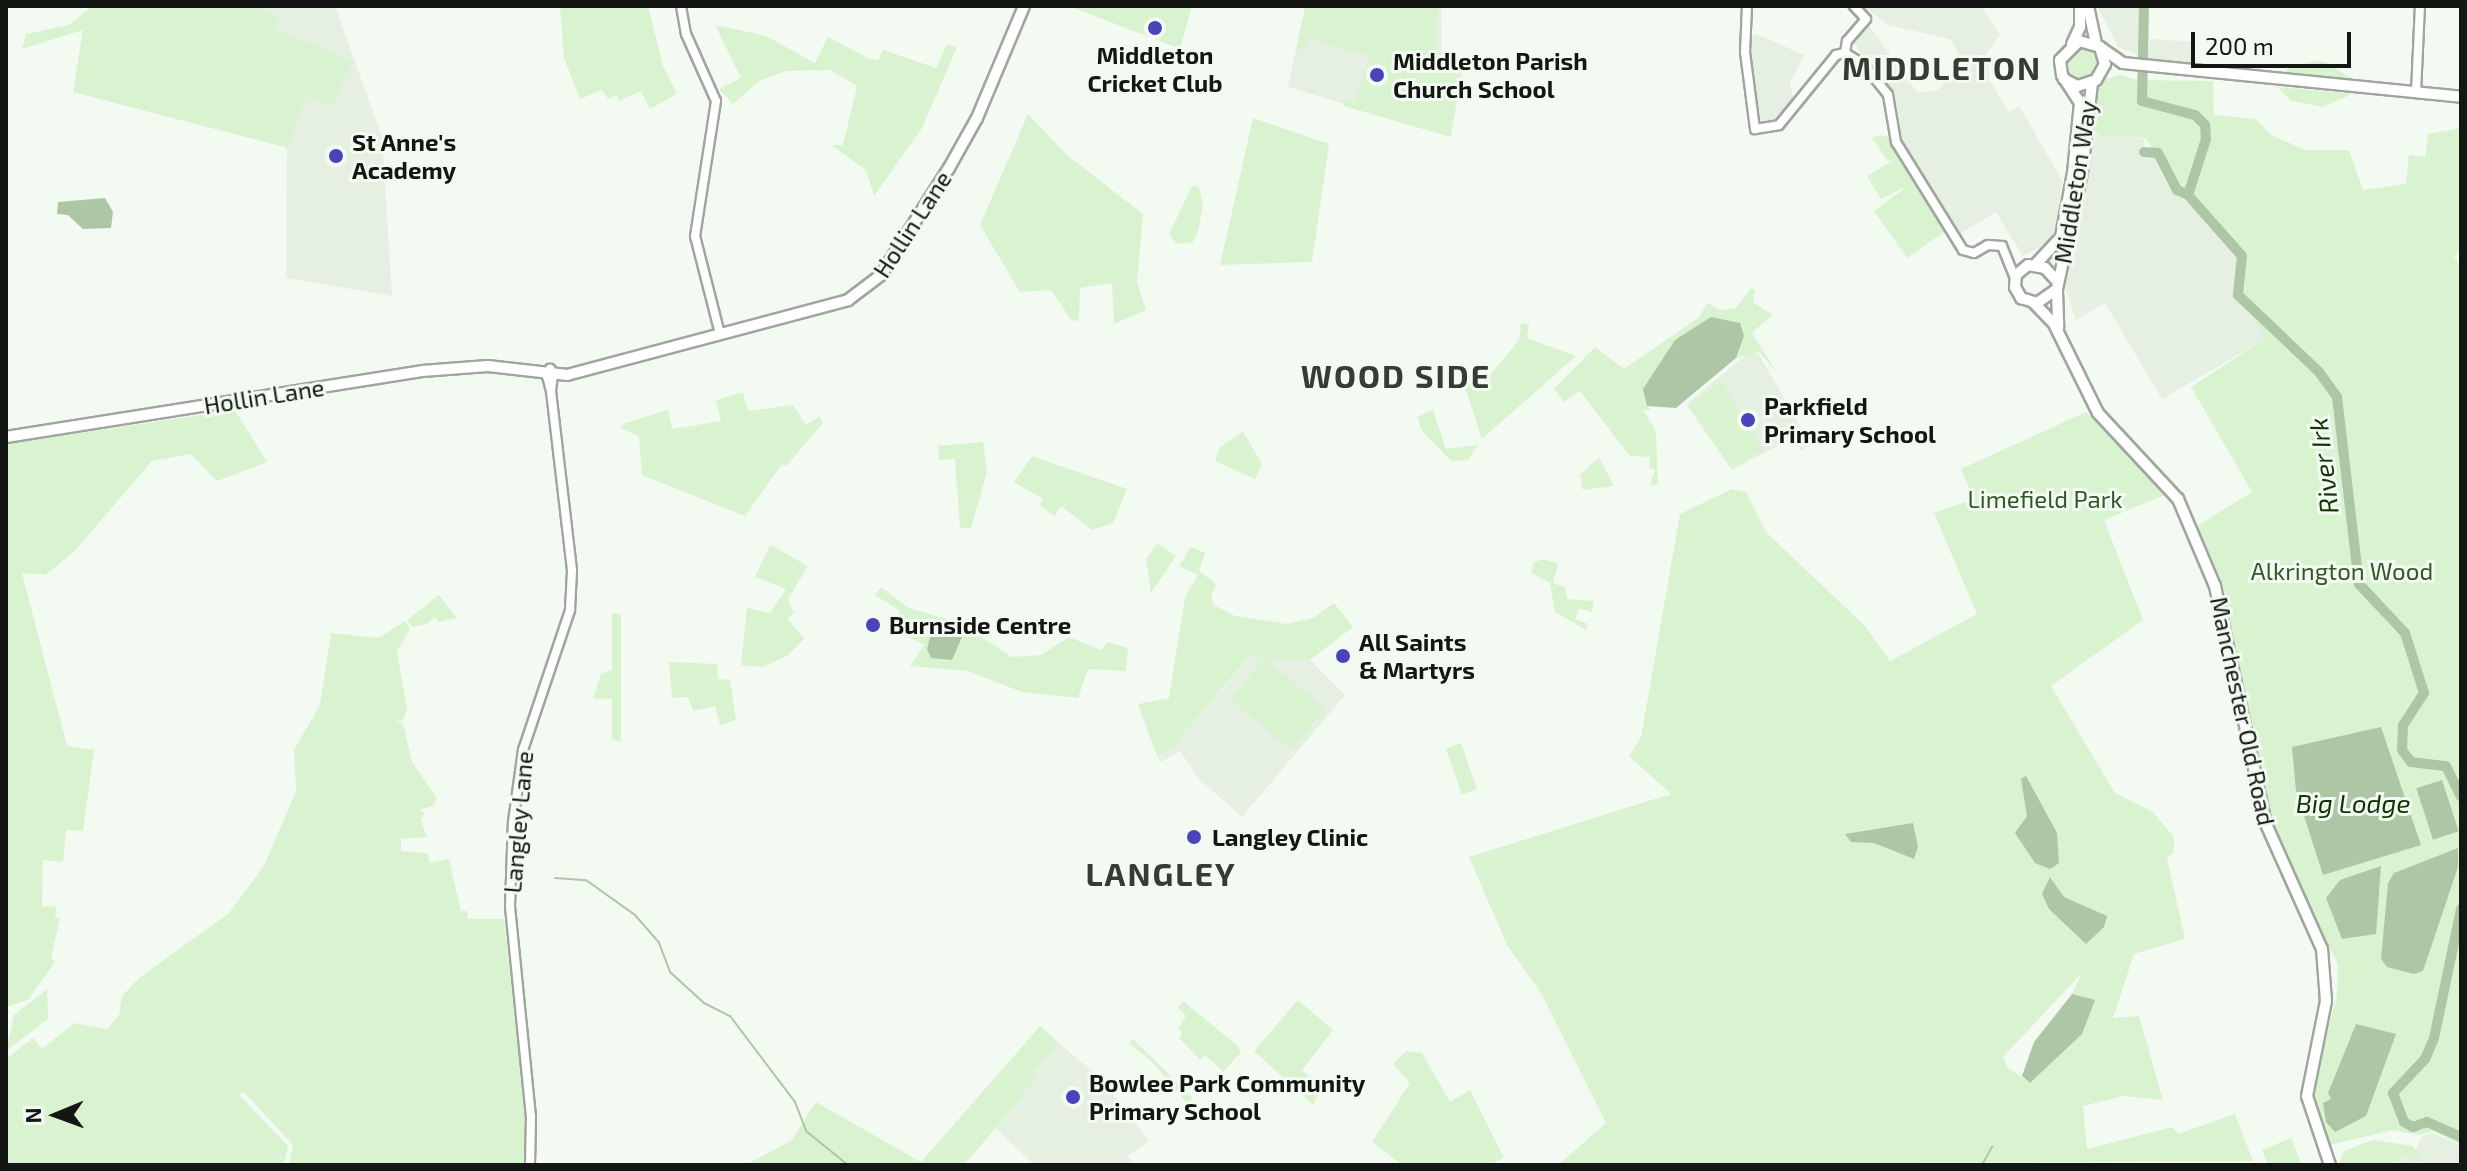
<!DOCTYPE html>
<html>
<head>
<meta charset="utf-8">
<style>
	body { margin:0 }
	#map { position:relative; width:2467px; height:1171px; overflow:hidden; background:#f3faf2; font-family:"Exo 2",sans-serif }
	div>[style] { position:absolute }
	.built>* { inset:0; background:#e5f0e2 }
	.green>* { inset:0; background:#d9f3d1; transform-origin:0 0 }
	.round { border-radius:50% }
	.water>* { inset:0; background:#adc6a5; transform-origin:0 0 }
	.stream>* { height:2px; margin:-1px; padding:0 1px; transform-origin:1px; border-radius:1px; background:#adc6a5 }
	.river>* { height:10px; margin:-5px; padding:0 5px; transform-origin:5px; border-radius:5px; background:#adc6a5 }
	.roads { filter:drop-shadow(2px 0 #a0a69f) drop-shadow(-2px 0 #a0a69f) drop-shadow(0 2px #a0a69f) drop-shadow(0 -2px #a0a69f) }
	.minor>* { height:8px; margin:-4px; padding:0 4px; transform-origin:4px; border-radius:4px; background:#fff }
	.major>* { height:10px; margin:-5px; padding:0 5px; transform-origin:5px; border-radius:5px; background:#fff }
	.dots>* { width:22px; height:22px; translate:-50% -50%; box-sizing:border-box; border:4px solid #f3faf2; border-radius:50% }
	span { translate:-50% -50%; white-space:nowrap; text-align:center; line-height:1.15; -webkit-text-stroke:6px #f3faf2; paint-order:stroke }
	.poi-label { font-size:24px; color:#131613; font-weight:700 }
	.left { translate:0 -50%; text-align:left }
	.street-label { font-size:24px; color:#131613 }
	.park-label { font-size:24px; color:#335728 }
	.water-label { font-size:26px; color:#123405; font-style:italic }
	.district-label { font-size:32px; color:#363b35; font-weight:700; letter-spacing:2px }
	.frame { position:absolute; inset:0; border:8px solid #131613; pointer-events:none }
	.north { position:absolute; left:16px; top:1075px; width:80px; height:80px; -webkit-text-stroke:6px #f3faf2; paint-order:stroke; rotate:269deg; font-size:22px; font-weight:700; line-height:32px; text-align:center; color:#131613 }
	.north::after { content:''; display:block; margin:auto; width:28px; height:36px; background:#131613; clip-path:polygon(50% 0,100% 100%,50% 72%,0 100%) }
	.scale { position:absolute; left:2191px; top:32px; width:160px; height:36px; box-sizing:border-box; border:4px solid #131613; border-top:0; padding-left:10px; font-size:24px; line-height:28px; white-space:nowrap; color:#131613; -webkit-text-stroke:6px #f3faf2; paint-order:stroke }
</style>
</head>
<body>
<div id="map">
	<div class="built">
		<div style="clip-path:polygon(179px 6px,335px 6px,382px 137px,392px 296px,286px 278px,287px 147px,73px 92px,83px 30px)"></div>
		<div style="clip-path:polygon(1305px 6px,1441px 6px,1442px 57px,1465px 62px,1451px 136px,1288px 87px)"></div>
		<div style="clip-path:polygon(1862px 6px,1981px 6px,2000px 35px,1987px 53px,1989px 79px,2009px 112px,2019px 106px,2062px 180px,2057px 226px,2047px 243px,2023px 256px,1996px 212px,1956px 236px,1903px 146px,1894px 99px,1853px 42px,1869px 25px,1917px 92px,1937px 91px,1960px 69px,1968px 69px,1950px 39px,1888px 25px)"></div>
		<div style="clip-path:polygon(2097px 6px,2142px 6px,2141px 56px,2118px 47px)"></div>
		<div style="clip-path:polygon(1754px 33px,1804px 55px,1790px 82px,1793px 100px,1771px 124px,1760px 118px,1749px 46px)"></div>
		<div style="clip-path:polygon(2151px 39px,2194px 42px,2194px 65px,2147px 58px)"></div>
		<div style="clip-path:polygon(2088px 133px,2144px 139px,2144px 156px,2157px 158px,2179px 196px,2198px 210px,2237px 258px,2234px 291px,2267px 338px,2162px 399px,2105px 303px,2076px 320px,2064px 284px)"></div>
		<div style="clip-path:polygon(1758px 353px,1811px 445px,1801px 451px,1794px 437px,1732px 470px,1686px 404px,1746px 355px)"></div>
		<div style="clip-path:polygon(1251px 656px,1310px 660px,1345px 695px,1242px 817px,1200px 780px,1180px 751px,1161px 762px,1157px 756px,1174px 745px)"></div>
		<div style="clip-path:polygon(1059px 1043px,1099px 1077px,1149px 1141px,1128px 1156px,1133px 1165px,1034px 1165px,996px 1128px,1038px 1078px,1034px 1071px)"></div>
		<div style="clip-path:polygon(2433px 1133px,2461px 1146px,2461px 1165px,2382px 1165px,2416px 1150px,2422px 1136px)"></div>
	</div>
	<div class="green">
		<div style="clip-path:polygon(92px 6px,254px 6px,280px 17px,275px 29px,352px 61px,332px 107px,306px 96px,288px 148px,73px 92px,83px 30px,22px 49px,26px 34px,69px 25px)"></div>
		<div style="clip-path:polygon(560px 6px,648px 6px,663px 66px,677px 94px,650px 109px,641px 91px,619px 101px,616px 95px,608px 99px,602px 90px,580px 99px,564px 58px)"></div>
		<div style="clip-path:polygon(1069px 6px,1192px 6px,1180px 49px)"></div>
		<div style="clip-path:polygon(1306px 6px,1438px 6px,1435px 38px,1440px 61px,1461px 66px,1450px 137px,1344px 106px,1345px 100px,1355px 103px,1369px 56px,1309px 39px,1305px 50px,1296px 49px)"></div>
		<div style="clip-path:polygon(715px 25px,766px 36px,815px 63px,828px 37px,870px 59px,878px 60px,883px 50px,936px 68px,947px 44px,957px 47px,922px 128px,874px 196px,866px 170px,831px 145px,843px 145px,857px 86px,830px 70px,786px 71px,759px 81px,733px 104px,719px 89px,741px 78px)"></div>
		<div class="round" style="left:2064px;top:45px;width:36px;height:36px"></div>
		<div style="clip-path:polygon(2317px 61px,2327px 63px,2353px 79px,2281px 75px,2291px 66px)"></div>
		<div style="clip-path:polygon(2120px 75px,2137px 80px,2213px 81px,2214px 115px,2256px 119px,2271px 135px,2305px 150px,2349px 150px,2363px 190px,2406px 184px,2409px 155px,2425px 157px,2428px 134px,2461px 128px,2461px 249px,2454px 256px,2461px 267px,2461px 1145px,2433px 1131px,2418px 1135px,2393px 1130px,2330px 1145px,2315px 1117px,2314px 1081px,2337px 996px,2338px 964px,2271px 831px,2223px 584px,2197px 526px,2252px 492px,2191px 387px,2266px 338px,2234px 291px,2236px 258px,2198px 210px,2175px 191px,2146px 138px,2101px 136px,2092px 128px,2093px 92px,2101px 80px)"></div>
		<div style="clip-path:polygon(2277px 87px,2352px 94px,2323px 107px,2291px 101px)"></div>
		<div style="clip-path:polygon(1028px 114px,1067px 155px,1143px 214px,1137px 282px,1146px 310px,1114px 324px,1112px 283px,1080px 288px,1079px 320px,1072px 321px,1051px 290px,1020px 292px,980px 225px)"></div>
		<div style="clip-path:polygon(1253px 118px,1329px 144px,1312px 262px,1220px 265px)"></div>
		<div style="clip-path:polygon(1878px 135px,1889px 137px,1946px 231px,1907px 258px,1874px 211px,1909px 185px,1881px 199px,1867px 176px,1894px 160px,1888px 161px,1872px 138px)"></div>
		<div style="clip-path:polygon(1192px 186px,1199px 187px,1203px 206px,1198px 231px,1193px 242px,1177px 244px,1169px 234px)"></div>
		<div style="clip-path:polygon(1751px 288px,1755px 290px,1753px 302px,1772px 315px,1752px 333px,1778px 374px,1759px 352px,1736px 358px,1744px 335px,1647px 406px,1651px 410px,1643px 410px,1656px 431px,1658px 485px,1650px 485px,1655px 470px,1649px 468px,1650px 457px,1630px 456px,1580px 391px,1564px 402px,1554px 389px,1595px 347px,1624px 369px,1698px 318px,1708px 303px,1720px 310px,1736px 308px)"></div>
		<div style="clip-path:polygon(1521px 323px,1529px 324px,1527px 338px,1576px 356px,1482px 439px,1462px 378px,1485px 381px,1519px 340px)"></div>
		<div style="clip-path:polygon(1721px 381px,1763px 451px,1731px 468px,1688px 406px)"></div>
		<div style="clip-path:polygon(743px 392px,748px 411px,793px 405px,806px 425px,820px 416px,823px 423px,786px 466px,782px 464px,745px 516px,642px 475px,639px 436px,620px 428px,625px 423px,668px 410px,672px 429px,721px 421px,716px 400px)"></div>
		<div style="clip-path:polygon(235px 410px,267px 462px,217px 481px,191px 454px,152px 461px,74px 552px,45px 575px,22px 573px,67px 746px,94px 750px,83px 831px,66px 830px,63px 862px,43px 860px,42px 906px,56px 907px,55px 917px,60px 918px,51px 958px,55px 962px,28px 1000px,6px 1007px,6px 444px)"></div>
		<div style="clip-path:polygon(1433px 410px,1446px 449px,1478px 445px,1468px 460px,1451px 461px,1422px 431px,1417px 417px)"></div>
		<div style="clip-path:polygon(evenodd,2086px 412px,2165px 495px,2104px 520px,2143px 620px,2051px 686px,2115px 793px,2153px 812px,2174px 837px,2174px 852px,2167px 858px,2185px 939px,2134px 954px,2113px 1018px,2139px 1016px,2163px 1100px,2123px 1096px,2083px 1106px,2087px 1149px,2172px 1127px,2178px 1134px,2235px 1114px,2253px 1161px,1558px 1165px,1606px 1123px,1541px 993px,1507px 945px,1469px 857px,1671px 794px,1629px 756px,1641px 737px,1680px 514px,1732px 489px,1746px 492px,1766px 532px,1865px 626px,1890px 661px,1977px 614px,1934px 513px,1974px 499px,1961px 469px,2086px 412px,2082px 973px,2072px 994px,2095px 1001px,2076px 1036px,2029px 1082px,2008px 1068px,2003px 1057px,2082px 973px)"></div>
		<div style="clip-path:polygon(1243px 431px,1262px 464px,1255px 479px,1215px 461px,1220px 447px)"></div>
		<div style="clip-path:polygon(983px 442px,987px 472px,971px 528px,960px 528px,955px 459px,939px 460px,938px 446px)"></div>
		<div style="clip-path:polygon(1032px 456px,1127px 489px,1113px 523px,1092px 530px,1061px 506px,1055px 516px,1040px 506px,1043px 499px,1014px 482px)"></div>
		<div style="clip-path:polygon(1599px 457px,1614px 486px,1583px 490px,1580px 475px)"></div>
		<div style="clip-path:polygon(1157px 543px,1176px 556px,1151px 593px,1146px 559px)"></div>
		<div style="clip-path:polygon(770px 545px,808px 566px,788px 599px,794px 613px,787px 618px,804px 639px,787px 656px,762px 667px,741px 665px,747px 608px,770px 613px,786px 589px,755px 577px)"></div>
		<div style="clip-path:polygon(1191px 547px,1205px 553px,1199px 571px,1216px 584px,1211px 597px,1214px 605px,1235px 616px,1287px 624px,1313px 618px,1334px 603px,1353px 627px,1310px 660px,1249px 657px,1174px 745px,1157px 756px,1138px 704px,1169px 698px,1185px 597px,1198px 575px,1179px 566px)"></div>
		<div style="clip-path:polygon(1542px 559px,1558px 563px,1553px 583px,1565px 587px,1567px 599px,1594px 601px,1592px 612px,1579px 608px,1575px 619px,1588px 624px,1586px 630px,1555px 612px,1550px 583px,1531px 573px,1533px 563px)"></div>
		<div style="clip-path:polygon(881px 587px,909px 608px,960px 623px,1012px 657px,1041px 655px,1069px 637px,1101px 650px,1107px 642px,1128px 648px,1126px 671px,1088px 669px,1078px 698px,1022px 692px,968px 671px,910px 666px,924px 645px,891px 628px,900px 611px,875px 595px)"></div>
		<div style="clip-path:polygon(439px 595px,457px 618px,439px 622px,435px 617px,427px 624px,412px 627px,407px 620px)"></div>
		<div style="clip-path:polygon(612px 613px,621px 614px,621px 741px,612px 740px,612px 699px,593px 698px,601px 674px,612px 670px)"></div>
		<div style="clip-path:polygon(405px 621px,410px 629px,397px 652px,407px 709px,403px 720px,395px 722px,403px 723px,412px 762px,437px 798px,433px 806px,419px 810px,425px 813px,421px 820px,427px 837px,401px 839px,401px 851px,427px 853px,430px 863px,449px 859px,461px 911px,467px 911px,468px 919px,504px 919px,526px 1120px,524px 1165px,289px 1165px,293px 1145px,243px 1091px,239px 1095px,288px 1146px,284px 1165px,6px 1165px,6px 1059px,33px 1038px,42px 1049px,74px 1023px,107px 1029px,119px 1015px,122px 996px,139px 978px,229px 913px,264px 866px,296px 791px,294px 750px,320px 705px,331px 633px,379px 638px)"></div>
		<div style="left:1265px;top:658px;width:79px;height:54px;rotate:40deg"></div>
		<div style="clip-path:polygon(669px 662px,717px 664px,718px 679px,730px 680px,736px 720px,720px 725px,715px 706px,693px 711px,688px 697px,672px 698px)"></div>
		<div style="left:1461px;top:743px;width:49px;height:16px;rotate:71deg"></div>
		<div style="clip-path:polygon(47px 989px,48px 1019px,6px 1051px,14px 1015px)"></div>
		<div style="clip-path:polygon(1298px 1000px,1333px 1030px,1302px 1070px,1321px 1089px,1313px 1105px,1254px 1051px)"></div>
		<div style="clip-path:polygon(1183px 1001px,1239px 1047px,1240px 1053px,1223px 1072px,1205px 1055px,1200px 1060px,1179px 1038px,1182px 1032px,1178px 1028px,1186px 1016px,1178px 1008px)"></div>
		<div style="clip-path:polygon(1040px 1026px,1059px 1043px,1034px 1071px,1038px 1078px,964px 1165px,745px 1165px,791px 1141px,816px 1102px,921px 1162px)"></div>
		<div style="clip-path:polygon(1133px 1039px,1192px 1097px,1189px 1106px,1152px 1062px,1129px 1043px)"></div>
		<div style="clip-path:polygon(1406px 1051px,1422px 1053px,1450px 1102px,1470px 1090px,1504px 1158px,1489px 1165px,1402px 1165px,1372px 1142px,1410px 1083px,1393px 1064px)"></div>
		<div style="clip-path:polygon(2291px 1138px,2302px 1165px,2268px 1165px,2262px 1150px)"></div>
		<div style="clip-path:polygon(2373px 1140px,2413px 1146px,2421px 1157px,2413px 1165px,2408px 1155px,2384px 1165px,2339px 1165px,2344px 1151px)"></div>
	</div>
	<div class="water">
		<div style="clip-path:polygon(105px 198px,113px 212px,111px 228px,83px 229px,68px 215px,57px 214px,58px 202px)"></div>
		<div style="clip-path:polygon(1711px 317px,1740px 323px,1744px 336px,1736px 358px,1676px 408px,1647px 406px,1643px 389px,1675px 340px)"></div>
		<div style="clip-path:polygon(934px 622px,942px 622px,962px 637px,952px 660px,931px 658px,927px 649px)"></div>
		<div style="clip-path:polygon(2381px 727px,2421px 845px,2323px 875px,2296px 791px,2292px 747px)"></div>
		<div style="clip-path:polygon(2026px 776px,2057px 833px,2059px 863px,2050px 869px,2035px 863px,2015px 833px,2027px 816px,2021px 779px)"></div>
		<div style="left:2442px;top:780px;width:54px;height:27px;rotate:72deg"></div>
		<div style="clip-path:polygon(1913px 823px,1918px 847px,1914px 859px,1874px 843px,1851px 842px,1845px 834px)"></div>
		<div style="clip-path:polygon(2458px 848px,2458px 867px,2423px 971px,2414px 974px,2387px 967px,2381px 959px,2388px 883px,2394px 873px)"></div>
		<div style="clip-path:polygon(2381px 866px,2376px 934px,2342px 939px,2326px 898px,2340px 880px)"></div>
		<div style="clip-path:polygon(2050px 877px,2064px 897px,2107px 916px,2104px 927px,2086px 944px,2049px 909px,2042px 894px)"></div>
		<div style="clip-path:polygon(2072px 994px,2095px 1000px,2082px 1034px,2030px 1083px,2022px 1076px,2034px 1042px)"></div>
		<div style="clip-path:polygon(2356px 1024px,2396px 1034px,2366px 1116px,2335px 1132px,2326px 1122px,2323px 1103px,2331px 1099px,2328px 1093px)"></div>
	</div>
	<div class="stream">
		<div style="left:555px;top:878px;width:31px;rotate:4deg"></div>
		<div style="left:586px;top:880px;width:60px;rotate:35.5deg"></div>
		<div style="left:635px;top:915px;width:37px;rotate:49deg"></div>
		<div style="left:659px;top:943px;width:31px;rotate:69deg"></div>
		<div style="left:670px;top:972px;width:46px;rotate:42.4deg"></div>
		<div style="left:704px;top:1003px;width:29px;rotate:27deg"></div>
		<div style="left:730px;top:1016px;width:108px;rotate:52.9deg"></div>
		<div style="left:795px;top:1102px;width:31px;rotate:69deg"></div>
		<div style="left:806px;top:1131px;width:54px;rotate:39deg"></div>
		<div style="left:1982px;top:1165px;width:21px;rotate:-61deg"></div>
	</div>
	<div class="river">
		<div style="left:2144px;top:6px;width:95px;rotate:91.2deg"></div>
		<div style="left:2142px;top:101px;width:55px;rotate:14.8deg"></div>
		<div style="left:2195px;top:115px;width:14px;rotate:45deg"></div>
		<div style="left:2205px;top:125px;width:14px;rotate:86deg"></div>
		<div style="left:2206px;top:139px;width:59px;rotate:107.8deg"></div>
		<div style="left:2144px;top:152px;width:14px;rotate:4deg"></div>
		<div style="left:2158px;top:153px;width:42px;rotate:62.8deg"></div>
		<div style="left:2177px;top:190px;width:12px;rotate:24deg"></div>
		<div style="left:2188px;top:195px;width:81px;rotate:48.5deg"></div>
		<div style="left:2242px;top:256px;width:39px;rotate:96deg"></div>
		<div style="left:2238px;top:295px;width:112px;rotate:43.5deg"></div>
		<div style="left:2319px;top:372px;width:31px;rotate:54deg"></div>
		<div style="left:2337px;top:397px;width:188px;rotate:83.3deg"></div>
		<div style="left:2359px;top:584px;width:67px;rotate:46.8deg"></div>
		<div style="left:2405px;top:633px;width:63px;rotate:72.4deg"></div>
		<div style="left:2424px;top:693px;width:38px;rotate:123deg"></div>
		<div style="left:2403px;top:725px;width:25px;rotate:92deg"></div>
		<div style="left:2402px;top:750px;width:15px;rotate:53deg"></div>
		<div style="left:2411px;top:762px;width:35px;rotate:7deg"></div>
		<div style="left:2446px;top:766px;width:34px;rotate:64deg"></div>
		<div style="left:2461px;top:909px;width:132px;rotate:101.8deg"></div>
		<div style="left:2434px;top:1038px;width:23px;rotate:113deg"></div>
		<div style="left:2425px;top:1059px;width:47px;rotate:133.3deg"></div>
		<div style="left:2393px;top:1093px;width:31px;rotate:69deg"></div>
		<div style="left:2404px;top:1122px;width:10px;rotate:29deg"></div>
		<div style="left:2413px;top:1127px;width:15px;rotate:-20deg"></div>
		<div style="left:2427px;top:1122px;width:37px;rotate:24deg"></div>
	</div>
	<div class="roads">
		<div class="minor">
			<div style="left:681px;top:6px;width:28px;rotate:80deg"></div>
			<div style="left:686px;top:34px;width:73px;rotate:65.9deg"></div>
			<div style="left:716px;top:101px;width:137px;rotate:98.8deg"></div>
			<div style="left:695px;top:236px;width:101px;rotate:75.7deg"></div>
			<div style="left:1747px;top:6px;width:46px;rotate:92.5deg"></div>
			<div style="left:1745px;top:52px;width:78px;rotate:82.6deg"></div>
			<div style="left:1755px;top:129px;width:24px;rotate:-9deg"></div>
			<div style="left:1779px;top:125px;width:90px;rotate:-50.8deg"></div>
			<div style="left:1836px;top:55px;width:9px;rotate:-13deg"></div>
			<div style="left:1845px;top:53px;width:22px;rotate:32deg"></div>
			<div style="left:1864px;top:65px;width:38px;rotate:51deg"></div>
			<div style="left:1888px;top:95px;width:48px;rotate:80.3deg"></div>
			<div style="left:1896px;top:142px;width:127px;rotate:58.2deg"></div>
			<div style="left:1963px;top:250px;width:11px;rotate:15deg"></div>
			<div style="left:1974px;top:253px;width:16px;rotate:-30deg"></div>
			<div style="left:1988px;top:245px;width:14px;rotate:4deg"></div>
			<div style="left:2002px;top:246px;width:35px;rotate:68deg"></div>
			<div style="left:1845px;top:53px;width:12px;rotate:-81deg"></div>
			<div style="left:1847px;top:41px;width:29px;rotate:-49deg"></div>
			<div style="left:1866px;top:19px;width:18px;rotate:-133deg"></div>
			<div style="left:2416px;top:93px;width:87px;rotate:-87.4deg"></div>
			<div style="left:550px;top:369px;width:8px;rotate:67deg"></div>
			<div style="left:553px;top:376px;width:15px;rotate:98deg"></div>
			<div style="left:551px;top:391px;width:16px;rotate:-105deg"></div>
			<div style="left:547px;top:376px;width:8px;rotate:-67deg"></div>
			<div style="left:530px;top:1165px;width:48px;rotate:-88.8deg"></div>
			<div style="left:531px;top:1117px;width:212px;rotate:-95.7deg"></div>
			<div style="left:510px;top:906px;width:84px;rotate:-88deg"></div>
			<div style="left:513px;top:822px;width:73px;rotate:-82.1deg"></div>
			<div style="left:523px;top:750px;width:148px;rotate:-71.4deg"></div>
			<div style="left:570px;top:610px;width:40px;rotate:-87.1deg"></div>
			<div style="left:572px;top:570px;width:180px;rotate:-96.7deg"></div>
		</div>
		<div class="major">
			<div style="left:2088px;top:6px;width:40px;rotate:78deg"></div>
			<div style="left:2072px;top:44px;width:19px;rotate:-65deg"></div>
			<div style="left:2080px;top:27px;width:21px;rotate:-90deg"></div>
			<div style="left:2100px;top:47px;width:28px;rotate:35deg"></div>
			<div style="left:2123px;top:63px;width:340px;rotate:5.7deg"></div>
			<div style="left:2035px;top:265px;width:38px;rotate:-47deg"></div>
			<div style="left:2061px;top:237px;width:65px;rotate:-79.4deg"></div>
			<div style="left:2073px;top:173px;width:70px;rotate:-84.3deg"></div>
			<div style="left:2080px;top:103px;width:33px;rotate:-123deg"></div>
			<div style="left:2062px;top:75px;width:15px;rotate:-98deg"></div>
			<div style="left:2060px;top:60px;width:27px;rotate:-45deg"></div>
			<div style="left:2079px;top:41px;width:22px;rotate:16deg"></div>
			<div style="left:2100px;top:47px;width:18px;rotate:74deg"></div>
			<div style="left:2105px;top:64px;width:18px;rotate:119deg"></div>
			<div style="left:2096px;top:80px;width:20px;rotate:162deg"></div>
			<div style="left:2077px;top:86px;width:15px;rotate:-152deg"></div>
			<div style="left:2058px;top:282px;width:19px;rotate:-133deg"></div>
			<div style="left:2045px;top:268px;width:17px;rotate:-170deg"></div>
			<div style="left:2028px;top:265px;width:16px;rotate:140deg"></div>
			<div style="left:2016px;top:275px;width:12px;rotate:95deg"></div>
			<div style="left:2015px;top:287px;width:13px;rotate:61deg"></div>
			<div style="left:2021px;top:298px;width:17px;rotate:17deg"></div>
			<div style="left:2037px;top:303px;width:24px;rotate:-35deg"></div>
			<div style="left:2057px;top:289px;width:120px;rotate:-77.9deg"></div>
			<div style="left:2082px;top:172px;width:90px;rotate:-83.6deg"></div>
			<div style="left:2057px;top:291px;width:36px;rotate:88deg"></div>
			<div style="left:2034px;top:303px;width:29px;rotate:46deg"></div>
			<div style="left:2054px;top:324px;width:99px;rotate:63.7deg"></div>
			<div style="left:2098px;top:413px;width:117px;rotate:47.1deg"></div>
			<div style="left:2178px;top:499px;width:95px;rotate:67deg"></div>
			<div style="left:2215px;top:586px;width:243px;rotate:77.9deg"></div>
			<div style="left:2266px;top:824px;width:137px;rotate:65.9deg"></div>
			<div style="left:2322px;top:949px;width:52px;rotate:85.6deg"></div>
			<div style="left:2326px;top:1001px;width:97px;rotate:101.3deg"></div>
			<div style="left:2307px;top:1096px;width:73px;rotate:71.6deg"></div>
			<div style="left:6px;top:437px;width:421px;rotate:-9deg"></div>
			<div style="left:422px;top:371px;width:66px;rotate:-4.3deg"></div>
			<div style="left:488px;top:366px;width:80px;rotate:6.5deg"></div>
			<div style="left:567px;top:375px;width:291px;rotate:-14.9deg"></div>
			<div style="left:848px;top:300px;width:41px;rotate:-37.1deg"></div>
			<div style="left:881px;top:275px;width:127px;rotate:-57.6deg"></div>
			<div style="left:949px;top:168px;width:57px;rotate:-60.8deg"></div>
			<div style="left:977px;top:118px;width:121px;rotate:-67.2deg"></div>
		</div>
	</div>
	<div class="dots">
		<div style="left:1155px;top:28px;background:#4a43ba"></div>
		<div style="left:1377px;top:75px;background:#4a43ba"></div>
		<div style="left:336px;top:156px;background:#4a43ba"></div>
		<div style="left:1748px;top:420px;background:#4a43ba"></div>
		<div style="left:873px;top:625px;background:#4a43ba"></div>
		<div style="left:1343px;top:656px;background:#4a43ba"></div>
		<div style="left:1194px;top:837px;background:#4a43ba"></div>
		<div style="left:1073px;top:1097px;background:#4a43ba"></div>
	</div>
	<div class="poi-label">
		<span style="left:1155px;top:69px">Middleton<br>Cricket Club</span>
		<span class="left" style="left:1393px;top:75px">Middleton Parish<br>Church School</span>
		<span class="left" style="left:352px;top:156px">St Anne's<br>Academy</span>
		<span class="left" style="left:1764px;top:420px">Parkfield<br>Primary School</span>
		<span class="left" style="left:889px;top:625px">Burnside Centre</span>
		<span class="left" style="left:1359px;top:656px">All Saints<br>&amp; Martyrs</span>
		<span class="left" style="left:1212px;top:837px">Langley Clinic</span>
		<span class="left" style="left:1089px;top:1097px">Bowlee Park Community<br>Primary School</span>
	</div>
	<div class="street-label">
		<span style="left:2075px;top:182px;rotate:-81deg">Middleton Way</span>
		<span style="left:912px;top:224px;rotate:-57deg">Hollin Lane</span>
		<span style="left:264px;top:396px;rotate:-9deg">Hollin Lane</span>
		<span style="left:2243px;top:711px;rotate:78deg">Manchester Old Road</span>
		<span style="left:518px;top:822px;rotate:-85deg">Langley Lane</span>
	</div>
	<div class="park-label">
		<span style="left:2045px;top:499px">Limefield Park</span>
		<span style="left:2342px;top:571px">Alkrington Wood</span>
	</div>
	<div class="water-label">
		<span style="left:2323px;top:466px;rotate:-97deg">River Irk</span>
		<span style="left:2353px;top:803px">Big Lodge</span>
	</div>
	<div class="district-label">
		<span style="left:1942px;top:67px">MIDDLETON</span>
		<span style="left:1396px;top:375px">WOOD SIDE</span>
		<span style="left:1161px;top:873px">LANGLEY</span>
	</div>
	<div class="frame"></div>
	<div class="north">N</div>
	<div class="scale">200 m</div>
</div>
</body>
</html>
